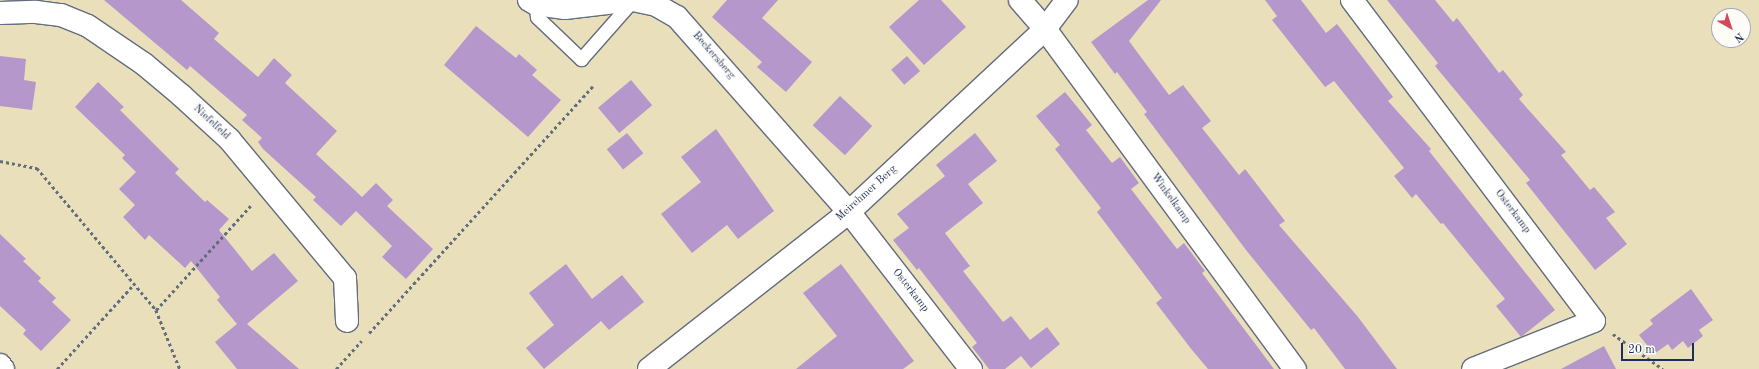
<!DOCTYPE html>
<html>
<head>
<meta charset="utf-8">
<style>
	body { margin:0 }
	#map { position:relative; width:1759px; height:369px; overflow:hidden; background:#e9dfba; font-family:"Old Standard TT",serif }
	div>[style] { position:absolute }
	.building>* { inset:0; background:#b597cb; transform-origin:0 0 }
	.path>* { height:2.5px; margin-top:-1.25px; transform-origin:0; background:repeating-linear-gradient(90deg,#636d7e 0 3px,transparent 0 6px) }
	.roads { filter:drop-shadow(1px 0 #636d7e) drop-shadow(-1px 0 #636d7e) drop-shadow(0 1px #636d7e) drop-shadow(0 -1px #636d7e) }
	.service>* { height:13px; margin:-6.5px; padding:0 6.5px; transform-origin:6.5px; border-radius:6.5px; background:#fff }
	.minor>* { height:22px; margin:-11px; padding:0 11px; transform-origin:11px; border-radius:11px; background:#fff }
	span { translate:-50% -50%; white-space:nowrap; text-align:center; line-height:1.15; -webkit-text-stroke:3.5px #fdfcf7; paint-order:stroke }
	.street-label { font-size:11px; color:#1b2f5e }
	.north { position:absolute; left:1711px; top:8px; width:40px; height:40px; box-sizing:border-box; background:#fdfcf7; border:1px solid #a3aaba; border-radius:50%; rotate:141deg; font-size:11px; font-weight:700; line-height:16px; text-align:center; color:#1b2f5e }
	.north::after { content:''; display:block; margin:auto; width:14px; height:18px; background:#d1495b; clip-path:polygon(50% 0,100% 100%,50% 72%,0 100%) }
	.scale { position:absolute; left:1621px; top:343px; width:73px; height:18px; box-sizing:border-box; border:2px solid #1b2f5e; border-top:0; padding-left:5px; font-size:12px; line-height:14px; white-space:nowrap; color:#1b2f5e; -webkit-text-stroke:3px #fdfcf7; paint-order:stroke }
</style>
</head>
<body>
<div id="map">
	<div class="building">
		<div style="clip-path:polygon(104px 0,181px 0,219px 33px,214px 39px,258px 77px,274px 58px,292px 75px,285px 83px,337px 131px,316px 154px,362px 197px,376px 183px,393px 200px,387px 206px,433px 249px,406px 279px,382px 257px,392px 246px,356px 211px,341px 226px,313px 200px,316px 197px,263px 149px,258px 142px,262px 138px,242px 120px,247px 115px,190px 66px,187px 70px)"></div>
		<div style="clip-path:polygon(727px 0,778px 0,762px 18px,812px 62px,786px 92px,757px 67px,762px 62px,712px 17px)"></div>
		<div style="clip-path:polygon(919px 0,941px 0,966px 27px,924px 65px,889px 27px)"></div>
		<div style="clip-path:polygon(1148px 0,1161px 0,1129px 41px,1169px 95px,1183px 85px,1211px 121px,1202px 128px,1239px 175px,1245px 169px,1285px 221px,1279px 225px,1358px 317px,1397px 369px,1345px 369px,1314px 328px,1311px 330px,1246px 250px,1144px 114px,1147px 112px,1117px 72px,1115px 74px,1091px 42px)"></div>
		<div style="clip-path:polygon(1265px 0,1301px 0,1326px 33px,1337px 24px,1393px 97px,1388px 101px,1431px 149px,1429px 151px,1555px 310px,1521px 337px,1496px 306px,1505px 299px,1443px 223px,1441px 224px,1416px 194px,1412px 198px,1394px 176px,1404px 168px,1334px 81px,1325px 87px,1272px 20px,1277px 16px)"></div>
		<div style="clip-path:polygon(1387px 0,1435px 0,1453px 22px,1457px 18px,1499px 73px,1503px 70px,1523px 95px,1519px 99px,1566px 152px,1561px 155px,1590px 190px,1594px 187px,1615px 212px,1606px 218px,1627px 244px,1595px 270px,1526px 183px,1530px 180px,1435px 66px,1438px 63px)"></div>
		<div style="clip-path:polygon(476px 26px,516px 58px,519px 54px,537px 70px,532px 75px,561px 100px,528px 137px,444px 65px)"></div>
		<div style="clip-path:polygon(0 56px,26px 59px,24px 80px,36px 82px,32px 110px,0 106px)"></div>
		<div style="left:907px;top:56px;width:20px;height:21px;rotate:49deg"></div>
		<div style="left:631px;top:80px;width:33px;height:43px;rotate:50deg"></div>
		<div style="clip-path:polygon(98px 82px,124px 107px,120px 110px,179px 169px,175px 173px,205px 202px,207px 200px,229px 219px,219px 230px,252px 271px,274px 253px,298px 281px,247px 324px,299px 369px,237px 369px,215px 342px,237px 324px,217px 300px,220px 297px,191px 261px,185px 268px,149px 235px,145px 240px,123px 217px,135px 205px,119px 189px,136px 172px,122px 158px,125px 155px,75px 107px)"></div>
		<div style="clip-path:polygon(1065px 92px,1092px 125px,1086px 130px,1112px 163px,1120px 157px,1139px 183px,1131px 189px,1177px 249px,1184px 243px,1205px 271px,1202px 273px,1274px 369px,1208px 369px,1192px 350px,1156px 303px,1162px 298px,1097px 212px,1101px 208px,1055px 149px,1060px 145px,1036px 116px)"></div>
		<div style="left:840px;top:96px;width:44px;height:40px;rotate:43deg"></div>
		<div style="clip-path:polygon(716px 129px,774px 211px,738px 239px,727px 225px,692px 253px,661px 214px,701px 182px,681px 157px)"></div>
		<div style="left:627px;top:133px;width:26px;height:26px;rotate:51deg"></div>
		<div style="clip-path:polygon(975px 133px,997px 161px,968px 184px,983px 203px,945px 233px,970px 266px,963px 271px,1003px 322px,1011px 316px,1030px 340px,1047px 327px,1060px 344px,1031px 368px,1021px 356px,1005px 369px,989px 369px,972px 347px,977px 343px,919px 268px,917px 270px,893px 240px,909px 228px,897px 214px,945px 176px,936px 165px)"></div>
		<div style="clip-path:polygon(0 234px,26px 259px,23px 261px,41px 278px,38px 281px,56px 298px,52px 302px,71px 320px,41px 351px,23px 334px,26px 330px,0 306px)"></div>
		<div style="clip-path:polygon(566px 264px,592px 299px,622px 275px,644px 302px,609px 330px,601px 321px,544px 369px,526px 348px,554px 325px,529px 293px)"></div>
		<div style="clip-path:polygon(841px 264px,914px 361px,903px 369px,796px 369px,837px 336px,803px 293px)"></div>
		<div style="clip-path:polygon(1691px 289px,1713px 320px,1699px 330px,1703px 336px,1688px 348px,1683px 341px,1672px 350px,1668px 344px,1654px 354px,1639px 335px,1653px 324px,1650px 320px)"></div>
		<div style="clip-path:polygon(1604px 346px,1616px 369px,1561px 369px)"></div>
	</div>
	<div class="path">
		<div style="left:0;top:161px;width:38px;rotate:11deg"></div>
		<div style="left:37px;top:168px;width:185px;rotate:50deg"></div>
		<div style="left:156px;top:310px;width:64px;rotate:67.9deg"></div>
		<div style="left:156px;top:310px;width:143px;rotate:-47.8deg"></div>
		<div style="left:369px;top:333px;width:333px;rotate:-47.8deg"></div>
		<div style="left:1613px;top:334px;width:61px;rotate:35deg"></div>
		<div style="left:57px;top:369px;width:115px;rotate:-47.8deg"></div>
		<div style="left:336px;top:369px;width:38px;rotate:-48deg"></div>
	</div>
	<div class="roads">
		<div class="service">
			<div style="left:536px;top:4px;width:13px;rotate:86deg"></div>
			<div style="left:537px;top:17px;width:61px;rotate:43.7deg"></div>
			<div style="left:581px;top:59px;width:79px;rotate:-48.6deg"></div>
		</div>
		<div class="minor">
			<div style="left:529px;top:0;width:8px;rotate:30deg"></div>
			<div style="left:536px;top:4px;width:29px;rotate:8deg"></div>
			<div style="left:565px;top:8px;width:68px;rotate:-6.7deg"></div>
			<div style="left:633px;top:0;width:24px;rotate:12deg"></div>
			<div style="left:656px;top:5px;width:24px;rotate:30deg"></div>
			<div style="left:677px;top:17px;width:260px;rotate:48.6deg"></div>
			<div style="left:849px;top:212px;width:199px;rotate:52.2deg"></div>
			<div style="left:1020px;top:0;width:38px;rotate:49deg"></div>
			<div style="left:1045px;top:29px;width:422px;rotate:53.7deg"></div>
			<div style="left:1352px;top:0;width:402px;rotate:53deg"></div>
			<div style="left:1594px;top:321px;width:130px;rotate:158.4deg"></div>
			<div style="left:0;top:13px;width:36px;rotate:-2deg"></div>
			<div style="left:36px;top:12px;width:25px;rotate:7deg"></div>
			<div style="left:61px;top:15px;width:29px;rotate:22deg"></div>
			<div style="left:88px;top:26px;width:68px;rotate:34.2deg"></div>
			<div style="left:144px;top:64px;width:50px;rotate:40.1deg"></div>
			<div style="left:182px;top:96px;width:64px;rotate:42.5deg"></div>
			<div style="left:229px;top:139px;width:181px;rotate:50.2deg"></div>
			<div style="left:345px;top:278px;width:43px;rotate:87.3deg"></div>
			<div style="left:0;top:365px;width:5px;rotate:53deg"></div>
			<div style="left:649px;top:369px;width:254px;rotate:-38.1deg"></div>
			<div style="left:849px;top:212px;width:268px;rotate:-43deg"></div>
			<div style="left:1045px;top:29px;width:36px;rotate:-53deg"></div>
		</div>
	</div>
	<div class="street-label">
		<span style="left:713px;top:56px;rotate:49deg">Beckersberg</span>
		<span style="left:211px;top:123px;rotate:43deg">Niefelfeld</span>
		<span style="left:867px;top:194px;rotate:-42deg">Meirehmer Berg</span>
		<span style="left:1170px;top:199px;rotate:54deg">Winkelkamp</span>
		<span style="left:1512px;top:212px;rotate:53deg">Osterkamp</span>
		<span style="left:910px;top:291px;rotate:52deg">Osterkamp</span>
	</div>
	<div class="north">N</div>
	<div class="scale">20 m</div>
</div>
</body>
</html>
